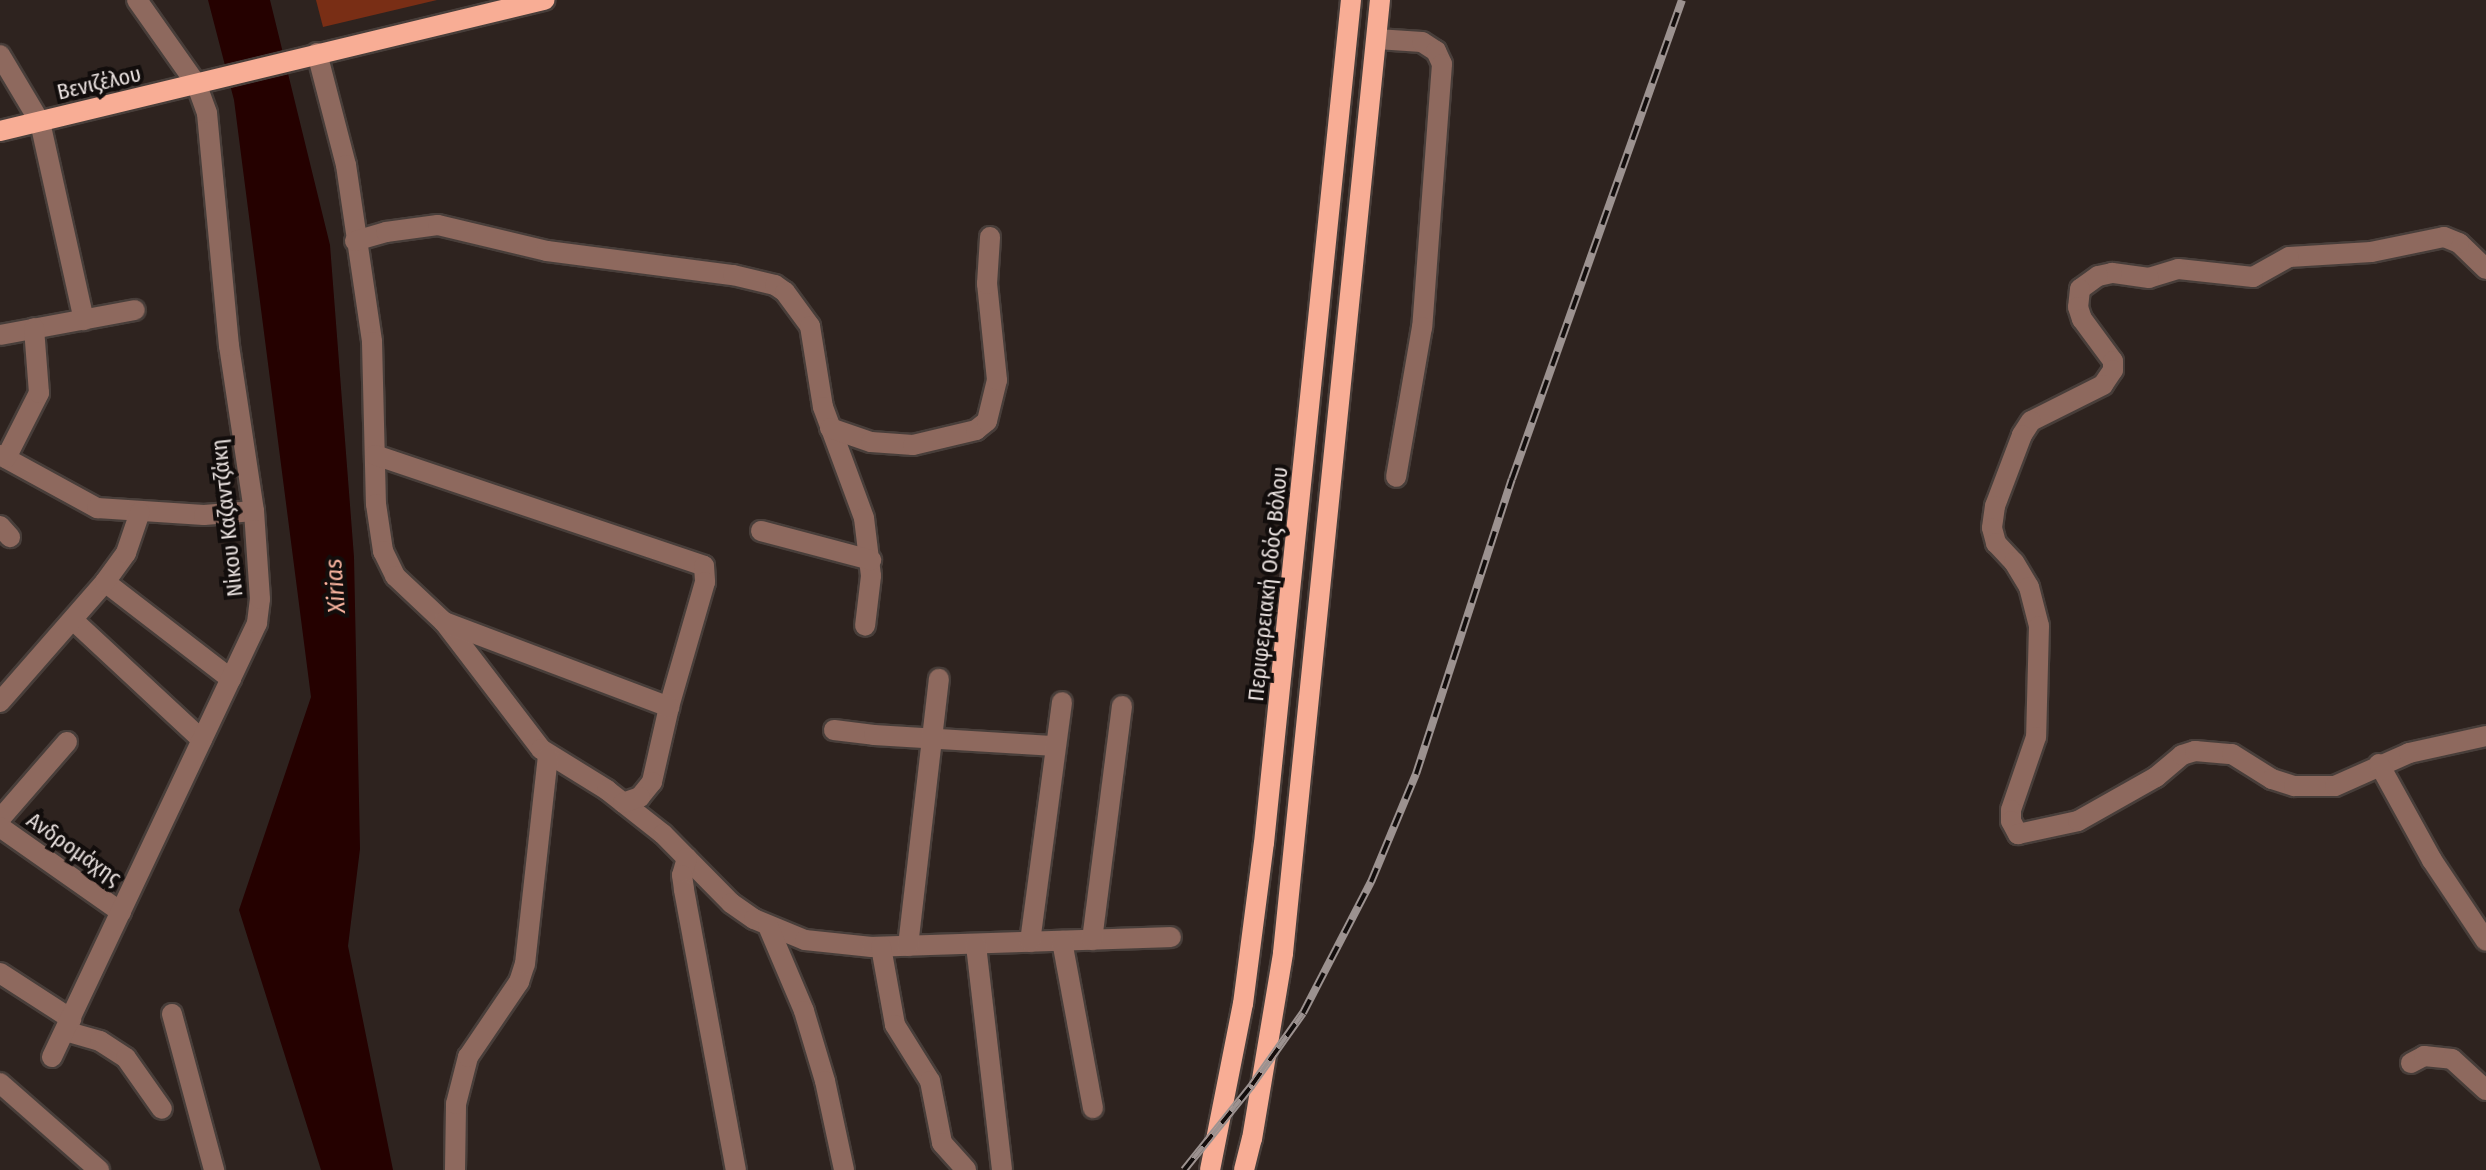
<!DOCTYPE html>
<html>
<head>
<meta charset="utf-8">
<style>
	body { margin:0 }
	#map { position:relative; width:2486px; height:1170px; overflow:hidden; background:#2e231f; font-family:"Fira Sans Condensed",sans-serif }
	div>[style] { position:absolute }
	.green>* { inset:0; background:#792e15 }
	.water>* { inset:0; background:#250100 }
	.roads { filter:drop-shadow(2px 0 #483e3a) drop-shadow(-2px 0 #483e3a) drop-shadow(0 2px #483e3a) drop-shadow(0 -2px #483e3a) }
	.minor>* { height:20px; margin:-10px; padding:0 10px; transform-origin:10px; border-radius:10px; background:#8e695e }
	.major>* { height:20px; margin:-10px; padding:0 10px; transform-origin:10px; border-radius:10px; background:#f8ad95 }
	.rail>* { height:8px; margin-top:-4px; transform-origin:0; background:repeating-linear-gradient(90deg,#120d0c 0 15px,#9c9290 0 30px); box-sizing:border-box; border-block:2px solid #9c9290 }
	span { translate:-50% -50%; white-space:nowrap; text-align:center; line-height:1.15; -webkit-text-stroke:8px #120d0c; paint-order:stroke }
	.street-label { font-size:22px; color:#e9e1df }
	.water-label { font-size:24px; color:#fbb6a1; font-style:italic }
</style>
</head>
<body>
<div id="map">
	<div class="green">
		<div style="clip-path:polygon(316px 0,437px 0,323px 27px)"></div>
	</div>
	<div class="water">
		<div style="clip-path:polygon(208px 0,270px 0,330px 245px,354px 557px,360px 849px,348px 946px,393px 1170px,321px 1170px,239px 910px,311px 697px,234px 100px)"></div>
	</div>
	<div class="roads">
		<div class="minor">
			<div style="left:1377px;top:39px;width:45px;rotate:3.8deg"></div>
			<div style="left:1422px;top:42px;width:17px;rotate:33deg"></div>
			<div style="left:1436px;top:51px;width:14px;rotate:65deg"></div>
			<div style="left:1442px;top:64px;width:264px;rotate:94.3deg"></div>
			<div style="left:1422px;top:327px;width:152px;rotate:99.8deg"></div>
			<div style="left:317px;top:53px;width:116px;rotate:75.5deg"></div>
			<div style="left:346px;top:165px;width:179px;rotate:81.6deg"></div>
			<div style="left:372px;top:342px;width:162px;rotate:88.6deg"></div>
			<div style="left:376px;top:504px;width:48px;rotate:81.5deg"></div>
			<div style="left:383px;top:551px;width:28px;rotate:64deg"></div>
			<div style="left:395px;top:576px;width:67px;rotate:43.2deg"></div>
			<div style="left:444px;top:622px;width:160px;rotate:52.6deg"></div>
			<div style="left:541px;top:749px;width:78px;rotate:31.8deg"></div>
			<div style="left:607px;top:790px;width:71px;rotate:38.2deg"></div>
			<div style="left:663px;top:834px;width:97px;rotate:45.4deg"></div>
			<div style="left:731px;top:903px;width:28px;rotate:35deg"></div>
			<div style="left:754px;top:919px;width:55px;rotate:22.4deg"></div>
			<div style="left:805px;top:940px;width:67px;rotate:6deg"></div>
			<div style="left:872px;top:947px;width:299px;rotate:-1.9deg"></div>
			<div style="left:0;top:55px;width:78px;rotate:59.2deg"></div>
			<div style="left:40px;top:122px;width:203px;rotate:77.5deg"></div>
			<div style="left:355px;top:241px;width:32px;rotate:-16deg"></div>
			<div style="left:386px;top:232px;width:52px;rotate:-7.7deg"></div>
			<div style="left:438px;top:225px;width:112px;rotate:13.4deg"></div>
			<div style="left:547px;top:251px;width:188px;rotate:7.4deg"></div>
			<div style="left:733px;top:275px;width:43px;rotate:13.4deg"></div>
			<div style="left:775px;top:285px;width:12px;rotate:35deg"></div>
			<div style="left:785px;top:292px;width:42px;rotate:53.7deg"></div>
			<div style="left:810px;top:326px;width:82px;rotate:80.9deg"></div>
			<div style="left:823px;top:407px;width:118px;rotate:69.7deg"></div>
			<div style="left:864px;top:518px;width:58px;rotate:83.1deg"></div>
			<div style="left:871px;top:576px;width:50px;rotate:96.8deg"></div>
			<div style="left:2486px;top:269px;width:37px;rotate:-136deg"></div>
			<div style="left:2459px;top:243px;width:16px;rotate:-158deg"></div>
			<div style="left:2444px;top:237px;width:75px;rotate:168.4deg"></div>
			<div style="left:2371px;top:252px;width:82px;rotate:176.5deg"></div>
			<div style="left:2289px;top:257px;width:41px;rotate:150.9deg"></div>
			<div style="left:2253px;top:277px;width:75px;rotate:-173.9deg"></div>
			<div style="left:2178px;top:269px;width:30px;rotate:163deg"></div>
			<div style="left:2149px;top:278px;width:37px;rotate:-172deg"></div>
			<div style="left:2112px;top:273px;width:14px;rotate:168deg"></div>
			<div style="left:2098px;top:276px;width:22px;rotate:144deg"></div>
			<div style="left:2080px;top:289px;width:18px;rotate:96deg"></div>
			<div style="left:2078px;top:307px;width:13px;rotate:72deg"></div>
			<div style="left:2082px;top:319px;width:52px;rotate:53.6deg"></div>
			<div style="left:2113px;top:361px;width:9px;rotate:90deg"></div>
			<div style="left:2113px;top:370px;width:18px;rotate:124deg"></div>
			<div style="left:2103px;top:385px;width:80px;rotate:153.4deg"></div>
			<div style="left:2031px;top:421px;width:17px;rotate:123deg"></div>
			<div style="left:2022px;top:435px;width:76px;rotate:110.8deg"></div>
			<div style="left:1995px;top:506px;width:22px;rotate:98deg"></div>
			<div style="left:1992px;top:528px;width:16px;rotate:75deg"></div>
			<div style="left:1996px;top:543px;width:26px;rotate:47deg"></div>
			<div style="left:2014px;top:562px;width:29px;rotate:59deg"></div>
			<div style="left:2029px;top:587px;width:40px;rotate:75.6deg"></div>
			<div style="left:2039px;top:626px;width:111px;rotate:91.5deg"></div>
			<div style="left:2036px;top:737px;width:77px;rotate:108.9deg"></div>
			<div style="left:2011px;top:810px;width:11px;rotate:90deg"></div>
			<div style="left:2011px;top:821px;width:15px;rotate:62deg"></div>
			<div style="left:2018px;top:834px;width:61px;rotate:-12.2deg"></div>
			<div style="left:2078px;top:821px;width:90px;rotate:-29.4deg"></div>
			<div style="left:2156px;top:777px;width:34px;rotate:-40deg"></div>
			<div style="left:2182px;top:755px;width:14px;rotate:-17deg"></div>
			<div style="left:2195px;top:751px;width:37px;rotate:5deg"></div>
			<div style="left:2232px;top:754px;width:47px;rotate:32deg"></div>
			<div style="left:2272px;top:779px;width:23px;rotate:18deg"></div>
			<div style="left:2294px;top:786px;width:41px"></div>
			<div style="left:2335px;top:786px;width:81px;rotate:-24deg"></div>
			<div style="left:2409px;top:753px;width:79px;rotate:-12.4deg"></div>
			<div style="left:0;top:335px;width:137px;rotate:-10.5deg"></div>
			<div style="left:830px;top:428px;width:43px;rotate:18.9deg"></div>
			<div style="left:871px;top:442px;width:42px;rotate:4.1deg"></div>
			<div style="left:913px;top:445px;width:65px;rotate:-13.4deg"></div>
			<div style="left:976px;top:430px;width:14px;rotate:-39deg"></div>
			<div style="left:987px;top:421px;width:42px;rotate:-76.3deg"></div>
			<div style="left:997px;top:380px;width:97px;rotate:-95.9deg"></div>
			<div style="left:987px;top:284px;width:47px;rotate:-86.3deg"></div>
			<div style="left:0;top:455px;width:111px;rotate:28.7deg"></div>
			<div style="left:97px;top:508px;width:107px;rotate:3.7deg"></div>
			<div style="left:204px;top:515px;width:50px;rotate:-4.6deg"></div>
			<div style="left:375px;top:455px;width:347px;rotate:18.6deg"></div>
			<div style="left:704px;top:566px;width:16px;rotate:86deg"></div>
			<div style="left:705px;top:582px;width:130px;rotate:106.1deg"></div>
			<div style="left:669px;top:707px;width:77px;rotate:102.8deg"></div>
			<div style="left:652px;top:782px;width:19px;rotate:129deg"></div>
			<div style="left:640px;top:797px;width:18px;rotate:161deg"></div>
			<div style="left:6px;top:458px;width:73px;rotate:-63.1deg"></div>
			<div style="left:39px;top:393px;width:65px;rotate:-94.4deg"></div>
			<div style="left:0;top:526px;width:15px;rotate:48deg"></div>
			<div style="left:761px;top:531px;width:114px;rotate:14.8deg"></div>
			<div style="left:105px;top:582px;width:159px;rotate:37.6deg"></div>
			<div style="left:73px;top:620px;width:176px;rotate:42.9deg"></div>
			<div style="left:444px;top:622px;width:241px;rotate:20.7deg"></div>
			<div style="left:0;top:702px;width:159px;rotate:-48.8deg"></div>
			<div style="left:105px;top:582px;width:36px;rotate:-54deg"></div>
			<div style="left:126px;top:553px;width:43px;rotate:-71.1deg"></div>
			<div style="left:834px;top:730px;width:40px;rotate:7.1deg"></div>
			<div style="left:874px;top:735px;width:182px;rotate:3.5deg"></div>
			<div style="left:2379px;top:764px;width:110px;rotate:61.1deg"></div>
			<div style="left:2432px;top:860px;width:97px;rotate:56.3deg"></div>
			<div style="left:0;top:819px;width:102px;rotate:-49deg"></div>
			<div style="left:0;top:827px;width:148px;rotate:35.1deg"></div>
			<div style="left:687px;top:858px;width:18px;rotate:106deg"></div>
			<div style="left:682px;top:875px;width:15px;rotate:82deg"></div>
			<div style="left:684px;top:890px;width:285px;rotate:79.5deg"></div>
			<div style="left:768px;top:926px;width:92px;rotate:67deg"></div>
			<div style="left:804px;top:1011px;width:73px;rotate:73.3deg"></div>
			<div style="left:825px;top:1081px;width:91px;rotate:77.9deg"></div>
			<div style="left:1092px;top:940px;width:236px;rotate:-82.7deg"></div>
			<div style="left:1062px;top:941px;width:170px;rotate:79.5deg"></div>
			<div style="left:1030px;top:942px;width:242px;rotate:-82.4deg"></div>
			<div style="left:976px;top:945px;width:226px;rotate:83.4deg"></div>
			<div style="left:908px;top:946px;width:269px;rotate:-83.4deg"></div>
			<div style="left:881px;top:947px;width:79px;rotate:79.8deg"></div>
			<div style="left:895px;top:1025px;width:66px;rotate:58deg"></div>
			<div style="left:930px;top:1081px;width:63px;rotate:79deg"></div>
			<div style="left:942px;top:1143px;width:36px;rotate:48deg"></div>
			<div style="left:0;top:973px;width:85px;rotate:32.9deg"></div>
			<div style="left:172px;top:1014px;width:162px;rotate:74.9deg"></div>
			<div style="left:65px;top:1031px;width:36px;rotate:16deg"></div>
			<div style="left:100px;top:1041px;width:31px;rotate:33deg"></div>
			<div style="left:126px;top:1058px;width:62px;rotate:54.8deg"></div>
			<div style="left:52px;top:1057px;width:480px;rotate:-64.7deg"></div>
			<div style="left:257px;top:623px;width:24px;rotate:-83deg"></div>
			<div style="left:260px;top:599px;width:88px;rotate:-93.9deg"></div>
			<div style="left:254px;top:511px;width:167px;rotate:-98.6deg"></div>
			<div style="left:229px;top:346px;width:234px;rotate:-95.4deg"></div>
			<div style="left:207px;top:113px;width:30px;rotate:-110deg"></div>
			<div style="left:197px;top:85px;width:104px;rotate:-125.2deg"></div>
			<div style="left:2411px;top:1063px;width:15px;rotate:-28deg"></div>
			<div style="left:2424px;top:1056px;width:28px;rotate:6deg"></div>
			<div style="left:2452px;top:1059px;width:46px;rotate:42.4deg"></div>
			<div style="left:0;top:1083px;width:132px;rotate:41.3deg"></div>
			<div style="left:455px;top:1170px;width:66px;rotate:-89.1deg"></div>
			<div style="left:456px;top:1104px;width:49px;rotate:-75.7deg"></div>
			<div style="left:468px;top:1057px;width:91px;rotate:-55.8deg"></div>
			<div style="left:519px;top:982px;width:19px;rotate:-72deg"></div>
			<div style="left:525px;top:964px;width:209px;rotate:-83.7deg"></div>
		</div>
		<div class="major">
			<div style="left:0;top:131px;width:560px;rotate:-13.54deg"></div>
			<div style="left:1210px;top:1170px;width:169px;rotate:-78.8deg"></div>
			<div style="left:1243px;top:1004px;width:162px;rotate:-82.6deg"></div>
			<div style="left:1264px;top:843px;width:847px;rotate:-84.11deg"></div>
			<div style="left:1244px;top:1170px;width:32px;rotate:-76deg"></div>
			<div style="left:1252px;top:1139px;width:189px;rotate:-80.5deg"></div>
			<div style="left:1283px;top:953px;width:958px;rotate:-84.19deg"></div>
		</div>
	</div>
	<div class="rail">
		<div style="left:1184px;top:1170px;width:109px;rotate:-51.3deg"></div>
		<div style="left:1252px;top:1085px;width:88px;rotate:-54.7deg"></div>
		<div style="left:1303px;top:1013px;width:148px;rotate:-62.6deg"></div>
		<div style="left:1371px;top:882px;width:117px;rotate:-67.4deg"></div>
		<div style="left:1416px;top:774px;width:310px;rotate:-72deg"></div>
		<div style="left:1512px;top:479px;width:508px;rotate:-70.46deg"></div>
	</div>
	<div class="street-label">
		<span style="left:99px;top:83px;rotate:-13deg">Βενιζέλου</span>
		<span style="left:227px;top:518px;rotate:-96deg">Νίκου Καζαντζάκη</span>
		<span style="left:1268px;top:584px;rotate:-84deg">Περιφερειακή Οδός Βόλου</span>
		<span style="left:74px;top:849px;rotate:35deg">Ανδρομάχης</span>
	</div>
	<div class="water-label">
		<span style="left:336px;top:586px;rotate:-94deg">Xirias</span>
	</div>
</div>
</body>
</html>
